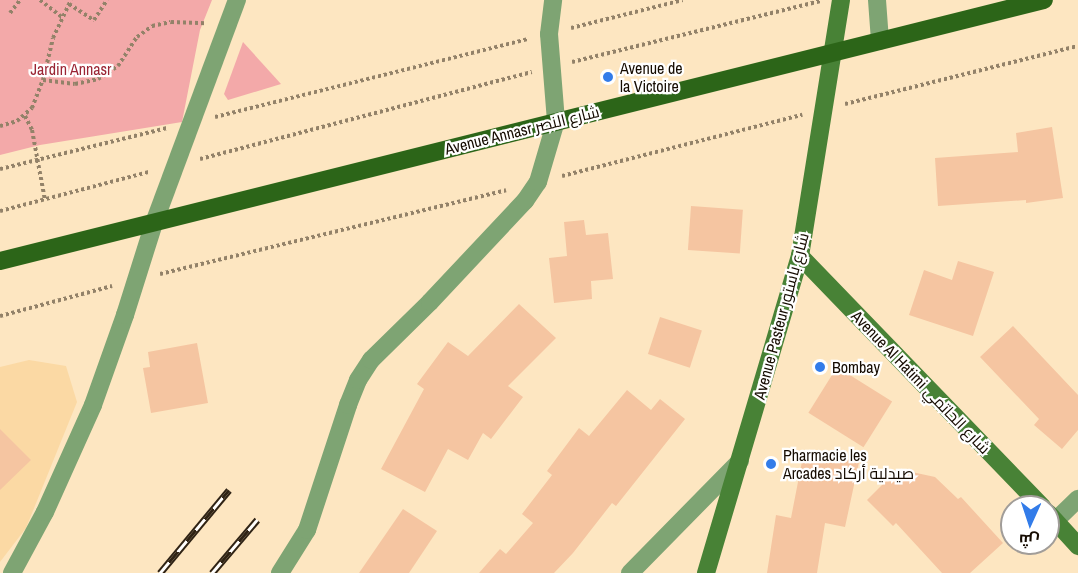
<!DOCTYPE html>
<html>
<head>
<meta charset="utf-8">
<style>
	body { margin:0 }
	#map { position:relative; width:1078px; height:573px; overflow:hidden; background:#fde6c1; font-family:"Archivo Narrow",Cairo,sans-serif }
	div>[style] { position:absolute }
	.built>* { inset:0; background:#fbd9a4 }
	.green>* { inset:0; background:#f3a9a9 }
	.building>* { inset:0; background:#f5c5a1; transform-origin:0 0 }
	.path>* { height:4px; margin-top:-2px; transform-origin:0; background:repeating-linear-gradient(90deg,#938269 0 3px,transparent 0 6px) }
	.street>* { height:18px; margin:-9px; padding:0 9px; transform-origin:9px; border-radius:9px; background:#7ea473 }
	.secondary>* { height:18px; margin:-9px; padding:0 9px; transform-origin:9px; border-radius:9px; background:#488236 }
	.primary>* { height:18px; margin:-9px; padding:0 9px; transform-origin:9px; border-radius:9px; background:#2c6518 }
	.rail>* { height:7px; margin-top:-3.5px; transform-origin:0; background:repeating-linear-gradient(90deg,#fff 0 14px,#2f2315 0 28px); box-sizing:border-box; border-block:2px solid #2f2315 }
	.dots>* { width:16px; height:16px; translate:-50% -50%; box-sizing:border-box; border:3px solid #fff; border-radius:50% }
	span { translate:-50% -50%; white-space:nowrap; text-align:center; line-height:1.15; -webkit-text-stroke:4.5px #fff; paint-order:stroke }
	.poi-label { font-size:16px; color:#150b00 }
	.left { translate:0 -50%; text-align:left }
	.park-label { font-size:16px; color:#9a2534 }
	.street-label { font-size:16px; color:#150b00 }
	.north { position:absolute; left:1000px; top:495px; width:60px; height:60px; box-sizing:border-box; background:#fff; border:2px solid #a19d99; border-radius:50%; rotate:183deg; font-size:16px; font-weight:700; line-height:24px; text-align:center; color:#150b00 }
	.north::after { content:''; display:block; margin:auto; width:21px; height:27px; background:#337ce9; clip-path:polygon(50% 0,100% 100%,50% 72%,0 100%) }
</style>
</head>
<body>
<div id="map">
	<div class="built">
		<div style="clip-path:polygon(29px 360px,66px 366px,77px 402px,26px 528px,0 562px,0 367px)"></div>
	</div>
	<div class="green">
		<div style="clip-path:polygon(0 0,212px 0,200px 30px,182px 122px,40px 145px,0 155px)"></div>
		<div style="clip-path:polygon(243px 42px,281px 84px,228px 100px,224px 94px)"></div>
	</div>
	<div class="building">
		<div style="clip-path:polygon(1052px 127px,1063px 198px,1026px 203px,1026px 200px,938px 206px,935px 158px,1018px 152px,1016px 133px)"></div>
		<div style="left:691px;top:206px;width:52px;height:44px;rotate:4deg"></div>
		<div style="clip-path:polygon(584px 220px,586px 235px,608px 233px,613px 279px,591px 281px,592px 299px,554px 303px,549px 258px,567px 256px,564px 222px)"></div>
		<div style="clip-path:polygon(958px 261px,994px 272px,973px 336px,909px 315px,924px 270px,952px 280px)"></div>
		<div style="clip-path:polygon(519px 304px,556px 338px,508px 386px,523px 397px,491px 439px,483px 433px,468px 460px,448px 449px,425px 492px,381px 469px,424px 389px,417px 384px,448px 342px,468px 356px)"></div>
		<div style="left:660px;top:317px;width:44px;height:39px;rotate:18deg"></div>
		<div style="clip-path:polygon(1013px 326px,1078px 395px,1078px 430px,1062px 449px,1034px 425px,1039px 419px,980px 357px)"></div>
		<div style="clip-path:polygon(197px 343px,208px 403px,151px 413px,143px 368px,150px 367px,148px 352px)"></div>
		<div style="left:837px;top:367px;width:65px;height:54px;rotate:32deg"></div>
		<div style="clip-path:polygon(627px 390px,651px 410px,660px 399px,685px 419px,616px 506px,612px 503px,573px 553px,554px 573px,479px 573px,500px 549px,506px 554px,533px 523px,522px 514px,552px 475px,547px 471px,579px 428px,589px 436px)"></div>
		<div style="clip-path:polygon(0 429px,31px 460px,0 490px)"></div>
		<div style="clip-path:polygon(804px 451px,859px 462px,845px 527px,825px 523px,817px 573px,767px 573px,776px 515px,791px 518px)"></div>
		<div style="clip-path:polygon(898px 469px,935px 477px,958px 499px,961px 497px,1003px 543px,970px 573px,942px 573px,896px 523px,893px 526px,867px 500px)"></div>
		<div style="clip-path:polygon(403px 509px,437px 531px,409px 573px,359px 573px)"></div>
	</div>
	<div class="path">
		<div style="left:40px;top:0;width:28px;rotate:38deg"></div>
		<div style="left:69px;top:4px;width:30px;rotate:33deg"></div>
		<div style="left:94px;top:20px;width:24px;rotate:-57deg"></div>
		<div style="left:10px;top:13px;width:16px;rotate:-52deg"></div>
		<div style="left:571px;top:28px;width:115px;rotate:-14deg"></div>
		<div style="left:572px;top:62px;width:256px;rotate:-13.8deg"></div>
		<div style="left:43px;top:80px;width:32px;rotate:7deg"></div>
		<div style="left:75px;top:84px;width:24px;rotate:-12deg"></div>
		<div style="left:98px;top:79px;width:24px;rotate:-33deg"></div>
		<div style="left:118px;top:66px;width:35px;rotate:-57deg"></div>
		<div style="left:137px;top:37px;width:19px;rotate:-36deg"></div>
		<div style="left:152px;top:26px;width:19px;rotate:-12deg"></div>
		<div style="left:171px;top:22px;width:35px;rotate:2deg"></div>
		<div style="left:845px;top:104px;width:240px;rotate:-14deg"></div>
		<div style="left:25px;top:116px;width:16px;rotate:63deg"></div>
		<div style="left:32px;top:130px;width:71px;rotate:79.5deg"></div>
		<div style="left:215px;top:117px;width:323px;rotate:-14deg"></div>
		<div style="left:0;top:126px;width:18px;rotate:-16deg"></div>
		<div style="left:17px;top:121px;width:20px;rotate:-41deg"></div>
		<div style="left:32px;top:108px;width:30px;rotate:-69deg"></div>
		<div style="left:43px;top:80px;width:43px;rotate:-76.6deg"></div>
		<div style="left:53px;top:38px;width:42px;rotate:-64.7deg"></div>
		<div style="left:200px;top:159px;width:343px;rotate:-14.7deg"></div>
		<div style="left:0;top:169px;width:172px;rotate:-13.8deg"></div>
		<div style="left:562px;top:176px;width:248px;rotate:-14.3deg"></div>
		<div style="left:0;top:211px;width:154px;rotate:-14.7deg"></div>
		<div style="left:160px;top:274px;width:356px;rotate:-13.6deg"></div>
		<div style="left:0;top:316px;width:116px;rotate:-15deg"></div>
	</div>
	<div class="street">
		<div style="left:877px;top:0;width:41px;rotate:85.8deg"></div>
		<div style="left:1055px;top:521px;width:32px;rotate:-44deg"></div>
		<div style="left:12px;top:573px;width:69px;rotate:-61.6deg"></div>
		<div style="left:45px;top:512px;width:117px;rotate:-65.8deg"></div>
		<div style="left:93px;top:405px;width:96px;rotate:-70.4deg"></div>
		<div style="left:125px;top:315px;width:96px;rotate:-72.5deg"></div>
		<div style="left:154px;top:223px;width:238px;rotate:-69.6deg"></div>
		<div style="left:280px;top:573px;width:51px;rotate:-57.9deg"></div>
		<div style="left:307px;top:530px;width:132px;rotate:-71.8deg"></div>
		<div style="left:348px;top:405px;width:27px;rotate:-68deg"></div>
		<div style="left:358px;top:380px;width:24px;rotate:-57deg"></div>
		<div style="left:371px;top:360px;width:83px;rotate:-44.5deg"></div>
		<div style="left:430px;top:302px;width:139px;rotate:-46.8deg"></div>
		<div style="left:525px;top:201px;width:23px;rotate:-56deg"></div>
		<div style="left:538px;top:182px;width:64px;rotate:-73.6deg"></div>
		<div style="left:556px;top:121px;width:87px;rotate:-94.6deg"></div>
		<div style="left:549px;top:34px;width:34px;rotate:-83deg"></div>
		<div style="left:630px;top:573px;width:157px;rotate:-45.5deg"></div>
	</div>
	<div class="secondary">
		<div style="left:800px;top:256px;width:349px;rotate:46deg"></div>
		<div style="left:1048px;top:513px;width:45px;rotate:47.7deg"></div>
		<div style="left:706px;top:573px;width:331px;rotate:-73.5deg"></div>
		<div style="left:800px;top:256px;width:259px;rotate:-80.9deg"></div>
	</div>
	<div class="primary">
		<div style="left:0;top:261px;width:1076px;rotate:-14.04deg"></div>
	</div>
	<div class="rail">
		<div style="left:160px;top:573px;width:108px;rotate:-50.3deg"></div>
		<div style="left:212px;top:573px;width:70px;rotate:-49.7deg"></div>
	</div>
	<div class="dots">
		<div style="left:608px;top:77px;background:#337ce9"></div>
		<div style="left:820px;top:367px;background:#337ce9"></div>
		<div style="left:771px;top:464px;background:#337ce9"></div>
	</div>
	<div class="poi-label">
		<span class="left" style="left:620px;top:77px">Avenue de<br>la Victoire</span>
		<span class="left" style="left:832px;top:367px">Bombay</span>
		<span class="left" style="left:783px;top:464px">Pharmacie les<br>Arcades صيدلية أركاد</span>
	</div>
	<div class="park-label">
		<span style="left:71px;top:69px">Jardin Annasr</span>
	</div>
	<div class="street-label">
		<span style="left:522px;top:130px;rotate:-14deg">Avenue Annasr شارع النصر</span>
		<span style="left:781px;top:316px;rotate:-75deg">Avenue Pasteur شارع باستور</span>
		<span style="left:921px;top:382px;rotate:46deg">Avenue Al Hatimi شارع الحاتمي</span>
	</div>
	<div class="north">ش</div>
</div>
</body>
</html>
